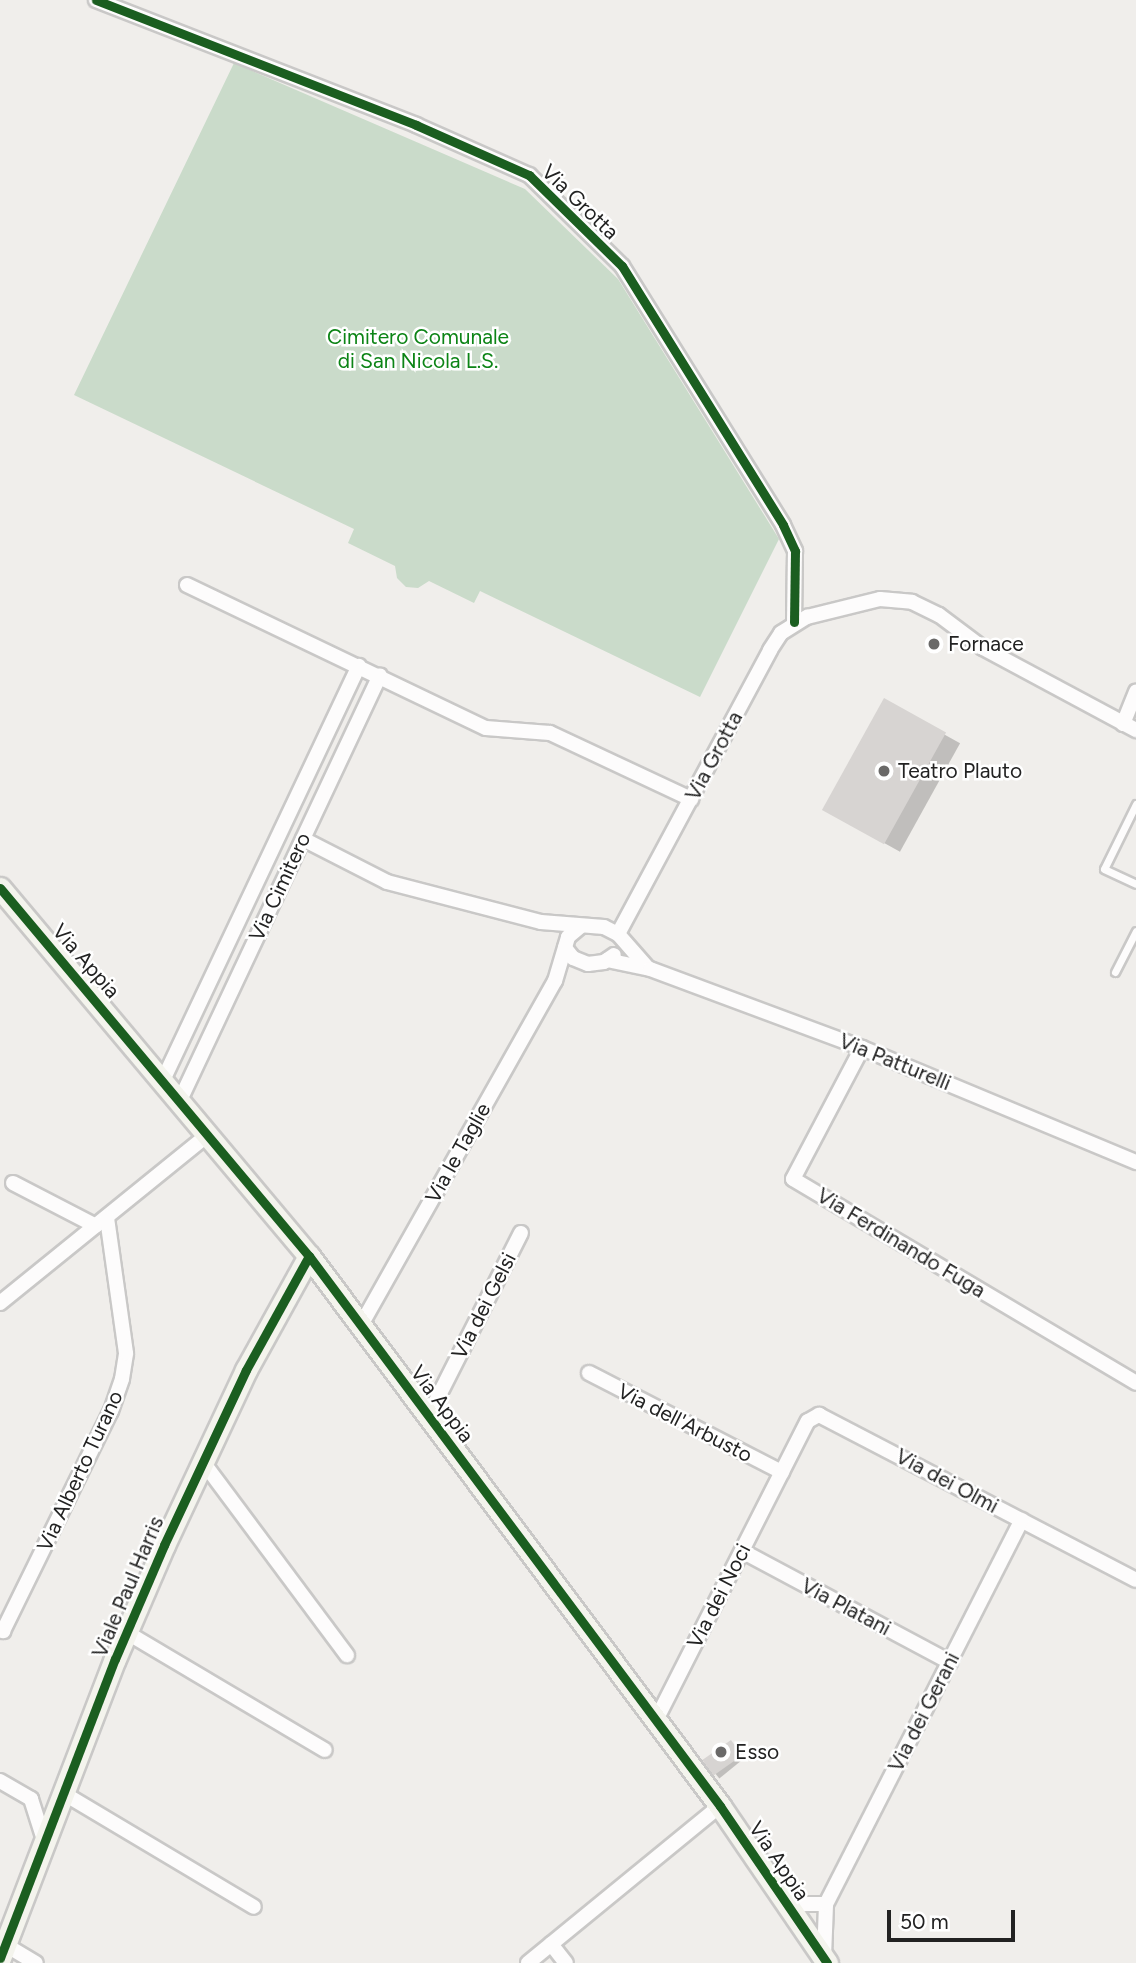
<!DOCTYPE html>
<html>
<head>
<meta charset="utf-8">
<style>
	body { margin:0 }
	#map { position:relative; width:1136px; height:1963px; overflow:hidden; background:#f0eeeb; font-family:Figtree,sans-serif }
	div>[style] { position:absolute }
	.cemetery>* { inset:0; background:#cadbca }
	.shadow>* { inset:0; background:#0003; transform-origin:0 0 }
	.building>* { inset:0; background:#d7d4d2; transform-origin:0 0 }
	.roads { filter:drop-shadow(2px 0 #c9c8c7) drop-shadow(-2px 0 #c9c8c7) drop-shadow(0 2px #c9c8c7) drop-shadow(0 -2px #c9c8c7) }
	.lane>* { height:7px; margin:-3.5px; padding:0 3.5px; transform-origin:3.5px; border-radius:3.5px; background:#fdfcfc }
	.street>* { height:14px; margin:-7px; padding:0 7px; transform-origin:7px; border-radius:7px; background:#fdfcfc }
	.secondary>* { height:21px; margin:-10.5px; padding:0 10.5px; transform-origin:10.5px; border-radius:10.5px; background:#f4f4ed }
	.cycleway>* { height:9px; margin:-4.5px; padding:0 4.5px; transform-origin:4.5px; border-radius:4.5px; background:#1b5e20 }
	.dots>* { width:19px; height:19px; translate:-50% -50%; box-sizing:border-box; border:4px solid #fff; border-radius:50% }
	span { translate:-50% -50%; white-space:nowrap; text-align:center; line-height:1.15; -webkit-text-stroke:5px #fff; paint-order:stroke }
	.street-label { font-size:21px; color:#222 }
	.park-label { font-size:21px; color:#0c8416 }
	.poi-label { font-size:21px; color:#222 }
	.left { translate:0 -50%; text-align:left }
	.scale { position:absolute; left:887px; top:1910px; width:128px; height:32px; box-sizing:border-box; border:4px solid #222; border-top:0; padding-left:9px; font-size:21px; line-height:24px; white-space:nowrap; color:#222; -webkit-text-stroke:5px #fff; paint-order:stroke }
</style>
</head>
<body>
<div id="map">
	<div class="cemetery">
		<div style="clip-path:polygon(234px 63px,525px 189px,618px 279px,779px 539px,700px 697px,480px 591px,474px 603px,429px 581px,418px 588px,406px 587px,397px 578px,395px 566px,348px 543px,354px 529px,74px 395px)"></div>
	</div>
	<div class="shadow">
		<div style="left:884px;top:701px;width:87px;height:124px;rotate:29deg"></div>
		<div style="left:731px;top:1742px;width:21px;height:32px;rotate:51deg"></div>
	</div>
	<div class="building">
		<div style="left:884px;top:698px;width:71px;height:128px;rotate:29deg"></div>
		<div style="left:731px;top:1740px;width:19px;height:35px;rotate:55deg"></div>
	</div>
	<div class="roads">
		<div class="lane">
			<div style="left:1136px;top:804px;width:72px;rotate:116.2deg"></div>
			<div style="left:1104px;top:869px;width:35px;rotate:25deg"></div>
			<div style="left:1115px;top:972px;width:46px;rotate:-62.9deg"></div>
		</div>
		<div class="street">
			<div style="left:96px;top:0;width:344px;rotate:21.3deg"></div>
			<div style="left:416px;top:125px;width:124px;rotate:23.9deg"></div>
			<div style="left:529px;top:175px;width:130px;rotate:44.4deg"></div>
			<div style="left:622px;top:266px;width:305px;rotate:58.1deg"></div>
			<div style="left:783px;top:525px;width:29px;rotate:65deg"></div>
			<div style="left:795px;top:551px;width:71px;rotate:90.8deg"></div>
			<div style="left:187px;top:585px;width:331px;rotate:25.6deg"></div>
			<div style="left:486px;top:728px;width:64px;rotate:4.5deg"></div>
			<div style="left:550px;top:733px;width:156px;rotate:25.1deg"></div>
			<div style="left:1123px;top:724px;width:35px;rotate:-68deg"></div>
			<div style="left:303px;top:839px;width:94px;rotate:27.1deg"></div>
			<div style="left:387px;top:882px;width:159px;rotate:14.6deg"></div>
			<div style="left:541px;top:922px;width:63px;rotate:4.5deg"></div>
			<div style="left:604px;top:927px;width:16px;rotate:27deg"></div>
			<div style="left:618px;top:934px;width:43px;rotate:48.8deg"></div>
			<div style="left:618px;top:934px;width:322px;rotate:-61.8deg"></div>
			<div style="left:770px;top:650px;width:20px;rotate:-57deg"></div>
			<div style="left:781px;top:633px;width:31px;rotate:-32deg"></div>
			<div style="left:807px;top:617px;width:75px;rotate:-13.9deg"></div>
			<div style="left:880px;top:599px;width:32px;rotate:5deg"></div>
			<div style="left:912px;top:602px;width:30px;rotate:26deg"></div>
			<div style="left:939px;top:615px;width:55px;rotate:36.9deg"></div>
			<div style="left:983px;top:648px;width:174px;rotate:28.2deg"></div>
			<div style="left:565px;top:948px;width:13px;rotate:51deg"></div>
			<div style="left:573px;top:958px;width:16px;rotate:22deg"></div>
			<div style="left:588px;top:964px;width:16px;rotate:-7deg"></div>
			<div style="left:604px;top:962px;width:12px;rotate:-35deg"></div>
			<div style="left:607px;top:960px;width:44px;rotate:11.8deg"></div>
			<div style="left:650px;top:969px;width:226px;rotate:20.4deg"></div>
			<div style="left:862px;top:1048px;width:297px;rotate:22.6deg"></div>
			<div style="left:862px;top:1048px;width:148px;rotate:117.8deg"></div>
			<div style="left:793px;top:1179px;width:399px;rotate:30.7deg"></div>
			<div style="left:164px;top:1078px;width:456px;rotate:-64.7deg"></div>
			<div style="left:181px;top:1098px;width:467px;rotate:-64.8deg"></div>
			<div style="left:13px;top:1183px;width:93px;rotate:27.4deg"></div>
			<div style="left:0;top:1303px;width:269px;rotate:-39deg"></div>
			<div style="left:361px;top:1325px;width:395px;rotate:-60.6deg"></div>
			<div style="left:555px;top:981px;width:46px;rotate:-73.5deg"></div>
			<div style="left:568px;top:937px;width:16px;rotate:-40deg"></div>
			<div style="left:589px;top:1373px;width:217px;rotate:27.2deg"></div>
			<div style="left:429px;top:1415px;width:204px;rotate:-63.2deg"></div>
			<div style="left:203px;top:1462px;width:241px;rotate:53.3deg"></div>
			<div style="left:742px;top:1551px;width:236px;rotate:28.1deg"></div>
			<div style="left:0;top:1629px;width:4px;rotate:34deg"></div>
			<div style="left:3px;top:1631px;width:245px;rotate:-63.9deg"></div>
			<div style="left:111px;top:1411px;width:34px;rotate:-71deg"></div>
			<div style="left:122px;top:1379px;width:26px;rotate:-81deg"></div>
			<div style="left:126px;top:1353px;width:137px;rotate:-98deg"></div>
			<div style="left:126px;top:1632px;width:231px;rotate:30.7deg"></div>
			<div style="left:656px;top:1720px;width:335px;rotate:-63.1deg"></div>
			<div style="left:808px;top:1421px;width:13px;rotate:-29deg"></div>
			<div style="left:819px;top:1415px;width:357px;rotate:27.5deg"></div>
			<div style="left:0;top:1781px;width:36px;rotate:30deg"></div>
			<div style="left:31px;top:1799px;width:43px;rotate:72.4deg"></div>
			<div style="left:63px;top:1793px;width:222px;rotate:30.8deg"></div>
			<div style="left:781px;top:1892px;width:26px;rotate:28deg"></div>
			<div style="left:804px;top:1904px;width:22px"></div>
			<div style="left:4px;top:1944px;width:37px;rotate:31deg"></div>
			<div style="left:551px;top:1944px;width:24px;rotate:52deg"></div>
			<div style="left:824px;top:1957px;width:53px;rotate:-87.8deg"></div>
			<div style="left:826px;top:1904px;width:431px;rotate:-63deg"></div>
			<div style="left:528px;top:1963px;width:248px;rotate:-39.3deg"></div>
		</div>
		<div class="secondary">
			<div style="left:0;top:888px;width:481px;rotate:50deg"></div>
			<div style="left:309px;top:1256px;width:687px;rotate:53.23deg"></div>
			<div style="left:720px;top:1806px;width:190px;rotate:55.7deg"></div>
			<div style="left:0;top:1958px;width:320px;rotate:-69deg"></div>
			<div style="left:115px;top:1659px;width:124px;rotate:-66.7deg"></div>
			<div style="left:164px;top:1545px;width:193px;rotate:-64.9deg"></div>
			<div style="left:246px;top:1370px;width:130px;rotate:-61.1deg"></div>
		</div>
	</div>
	<div class="cycleway">
		<div style="left:96px;top:0;width:344px;rotate:21.3deg"></div>
		<div style="left:416px;top:125px;width:124px;rotate:23.9deg"></div>
		<div style="left:529px;top:175px;width:130px;rotate:44.4deg"></div>
		<div style="left:622px;top:266px;width:305px;rotate:58.1deg"></div>
		<div style="left:783px;top:525px;width:29px;rotate:65deg"></div>
		<div style="left:795px;top:551px;width:71px;rotate:90.8deg"></div>
		<div style="left:0;top:888px;width:481px;rotate:50deg"></div>
		<div style="left:309px;top:1256px;width:687px;rotate:53.23deg"></div>
		<div style="left:720px;top:1806px;width:190px;rotate:55.7deg"></div>
		<div style="left:0;top:1958px;width:320px;rotate:-69deg"></div>
		<div style="left:115px;top:1659px;width:124px;rotate:-66.7deg"></div>
		<div style="left:164px;top:1545px;width:193px;rotate:-64.9deg"></div>
		<div style="left:246px;top:1370px;width:130px;rotate:-61.1deg"></div>
	</div>
	<div class="dots">
		<div style="left:934px;top:644px;background:#6a6968"></div>
		<div style="left:884px;top:771px;background:#6a6968"></div>
		<div style="left:721px;top:1752px;background:#6a6968"></div>
	</div>
	<div class="street-label">
		<span style="left:580px;top:202px;rotate:44deg">Via Grotta</span>
		<span style="left:714px;top:756px;rotate:-62deg">Via Grotta</span>
		<span style="left:280px;top:887px;rotate:-65deg">Via Cimitero</span>
		<span style="left:86px;top:961px;rotate:49deg">Via Appia</span>
		<span style="left:895px;top:1062px;rotate:22deg">Via Patturelli</span>
		<span style="left:458px;top:1153px;rotate:-61deg">Via le Taglie</span>
		<span style="left:901px;top:1243px;rotate:31deg">Via Ferdinando Fuga</span>
		<span style="left:484px;top:1306px;rotate:-63deg">Via dei Gelsi</span>
		<span style="left:442px;top:1404px;rotate:53deg">Via Appia</span>
		<span style="left:685px;top:1423px;rotate:27deg">Via dell'Arbusto</span>
		<span style="left:80px;top:1471px;rotate:-65deg">Via Alberto Turano</span>
		<span style="left:947px;top:1481px;rotate:28deg">Via dei Olmi</span>
		<span style="left:128px;top:1587px;rotate:-67deg">Viale Paul Harris</span>
		<span style="left:719px;top:1596px;rotate:-63deg">Via dei Noci</span>
		<span style="left:846px;top:1607px;rotate:28deg">Via Platani</span>
		<span style="left:924px;top:1712px;rotate:-63deg">Via dei Gerani</span>
		<span style="left:779px;top:1861px;rotate:56deg">Via Appia</span>
	</div>
	<div class="park-label">
		<span style="left:418px;top:349px">Cimitero Comunale<br>di San Nicola L.S.</span>
	</div>
	<div class="poi-label">
		<span class="left" style="left:948px;top:644px">Fornace</span>
		<span class="left" style="left:898px;top:771px">Teatro Plauto</span>
		<span class="left" style="left:735px;top:1752px">Esso</span>
	</div>
	<div class="scale">50 m</div>
</div>
</body>
</html>
